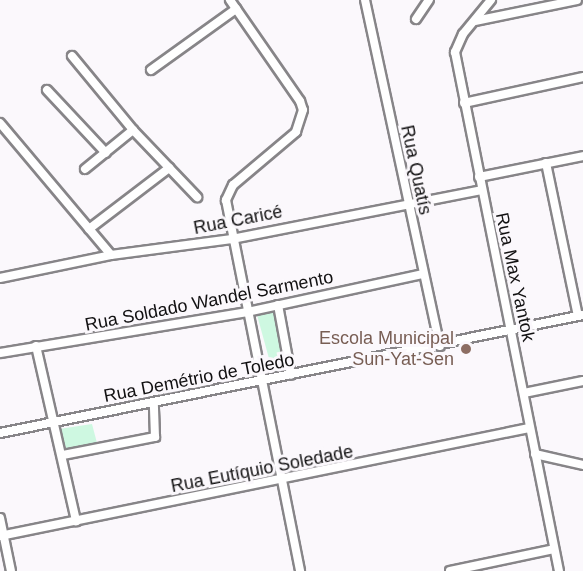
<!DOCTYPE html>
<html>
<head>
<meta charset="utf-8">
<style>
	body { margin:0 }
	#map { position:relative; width:583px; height:571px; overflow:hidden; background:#fbf8fc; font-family:Helvetica,sans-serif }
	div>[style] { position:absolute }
	.green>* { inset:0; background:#cef8e1 }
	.roads { filter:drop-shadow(2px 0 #878588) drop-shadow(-2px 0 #878588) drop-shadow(0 2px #878588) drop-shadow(0 -2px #878588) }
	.minor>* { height:8px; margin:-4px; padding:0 4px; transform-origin:4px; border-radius:4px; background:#fff }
	.dots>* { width:16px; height:16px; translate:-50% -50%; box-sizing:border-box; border:3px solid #fbf8fc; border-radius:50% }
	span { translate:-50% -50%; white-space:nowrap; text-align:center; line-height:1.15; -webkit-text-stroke:6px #fbf8fc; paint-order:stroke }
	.street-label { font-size:18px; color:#121112 }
	.education-label { font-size:18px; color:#785e54 }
	.right { translate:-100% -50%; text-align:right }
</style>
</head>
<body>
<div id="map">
	<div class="green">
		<div style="clip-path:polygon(276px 309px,287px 371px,273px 373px,257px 315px,259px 311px)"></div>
		<div style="clip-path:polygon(92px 424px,97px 443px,67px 451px,59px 429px)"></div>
	</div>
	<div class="roads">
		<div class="minor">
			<div style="left:230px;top:0;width:123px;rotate:55.3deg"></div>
			<div style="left:300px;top:101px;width:9px;rotate:72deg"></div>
			<div style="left:303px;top:110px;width:23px;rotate:108deg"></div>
			<div style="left:296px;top:132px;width:82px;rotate:139.9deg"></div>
			<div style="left:233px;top:185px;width:17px;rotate:115deg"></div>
			<div style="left:226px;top:200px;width:378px;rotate:78.7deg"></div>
			<div style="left:365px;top:0;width:354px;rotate:77.8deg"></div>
			<div style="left:491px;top:0;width:44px;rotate:129.5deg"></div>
			<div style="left:463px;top:34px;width:20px;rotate:114deg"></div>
			<div style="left:455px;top:52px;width:529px;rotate:78.67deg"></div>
			<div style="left:416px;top:19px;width:23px;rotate:-56deg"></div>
			<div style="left:475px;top:21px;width:104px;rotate:-11.6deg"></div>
			<div style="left:72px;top:56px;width:96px;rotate:50.5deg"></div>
			<div style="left:133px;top:130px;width:93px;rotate:46.3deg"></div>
			<div style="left:151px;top:70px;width:105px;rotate:-35.7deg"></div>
			<div style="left:47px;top:90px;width:86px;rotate:46.9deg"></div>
			<div style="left:464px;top:103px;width:122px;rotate:-12.3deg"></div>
			<div style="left:0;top:123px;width:172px;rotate:49.9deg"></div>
			<div style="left:546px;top:163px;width:156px;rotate:78.2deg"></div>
			<div style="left:85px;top:169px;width:62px;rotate:-39.1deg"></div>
			<div style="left:479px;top:177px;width:106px;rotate:-11.4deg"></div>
			<div style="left:89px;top:229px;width:101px;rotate:-37.3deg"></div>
			<div style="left:0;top:278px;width:113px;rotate:-11.7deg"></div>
			<div style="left:111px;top:255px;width:122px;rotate:-7.5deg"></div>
			<div style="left:232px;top:239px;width:254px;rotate:-11.1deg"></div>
			<div style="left:278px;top:305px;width:71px;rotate:79.5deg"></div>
			<div style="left:36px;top:346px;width:180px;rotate:77.1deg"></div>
			<div style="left:0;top:353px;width:250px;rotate:-9.4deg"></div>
			<div style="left:247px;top:312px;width:180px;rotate:-12.2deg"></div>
			<div style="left:524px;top:393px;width:60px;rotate:-11.5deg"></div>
			<div style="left:0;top:433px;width:595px;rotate:-11.44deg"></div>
			<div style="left:535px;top:454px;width:49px;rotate:12.9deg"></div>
			<div style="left:63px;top:455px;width:94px;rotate:-11.1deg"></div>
			<div style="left:155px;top:437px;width:33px;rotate:-92deg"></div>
			<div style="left:0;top:518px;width:54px;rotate:78.3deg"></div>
			<div style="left:0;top:536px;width:540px;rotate:-11.54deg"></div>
			<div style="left:450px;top:571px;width:106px;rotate:-11.9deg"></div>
		</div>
	</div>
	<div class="dots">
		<div style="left:466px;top:349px;background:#8d6e63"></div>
	</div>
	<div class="street-label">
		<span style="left:416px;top:170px;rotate:78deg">Rua Quatís</span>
		<span style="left:238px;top:220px;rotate:-11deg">Rua Caricé</span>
		<span style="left:515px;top:277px;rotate:78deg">Rua Max Yantok</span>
		<span style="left:209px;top:301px;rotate:-11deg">Rua Soldado Wandel Sarmento</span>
		<span style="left:199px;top:378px;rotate:-11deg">Rua Demétrio de Toledo</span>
		<span style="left:262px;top:469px;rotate:-11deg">Rua Eutíquio Soledade</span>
	</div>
	<div class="education-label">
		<span class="right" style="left:454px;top:349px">Escola Municipal<br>Sun-Yat-Sen</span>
	</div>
</div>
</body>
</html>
